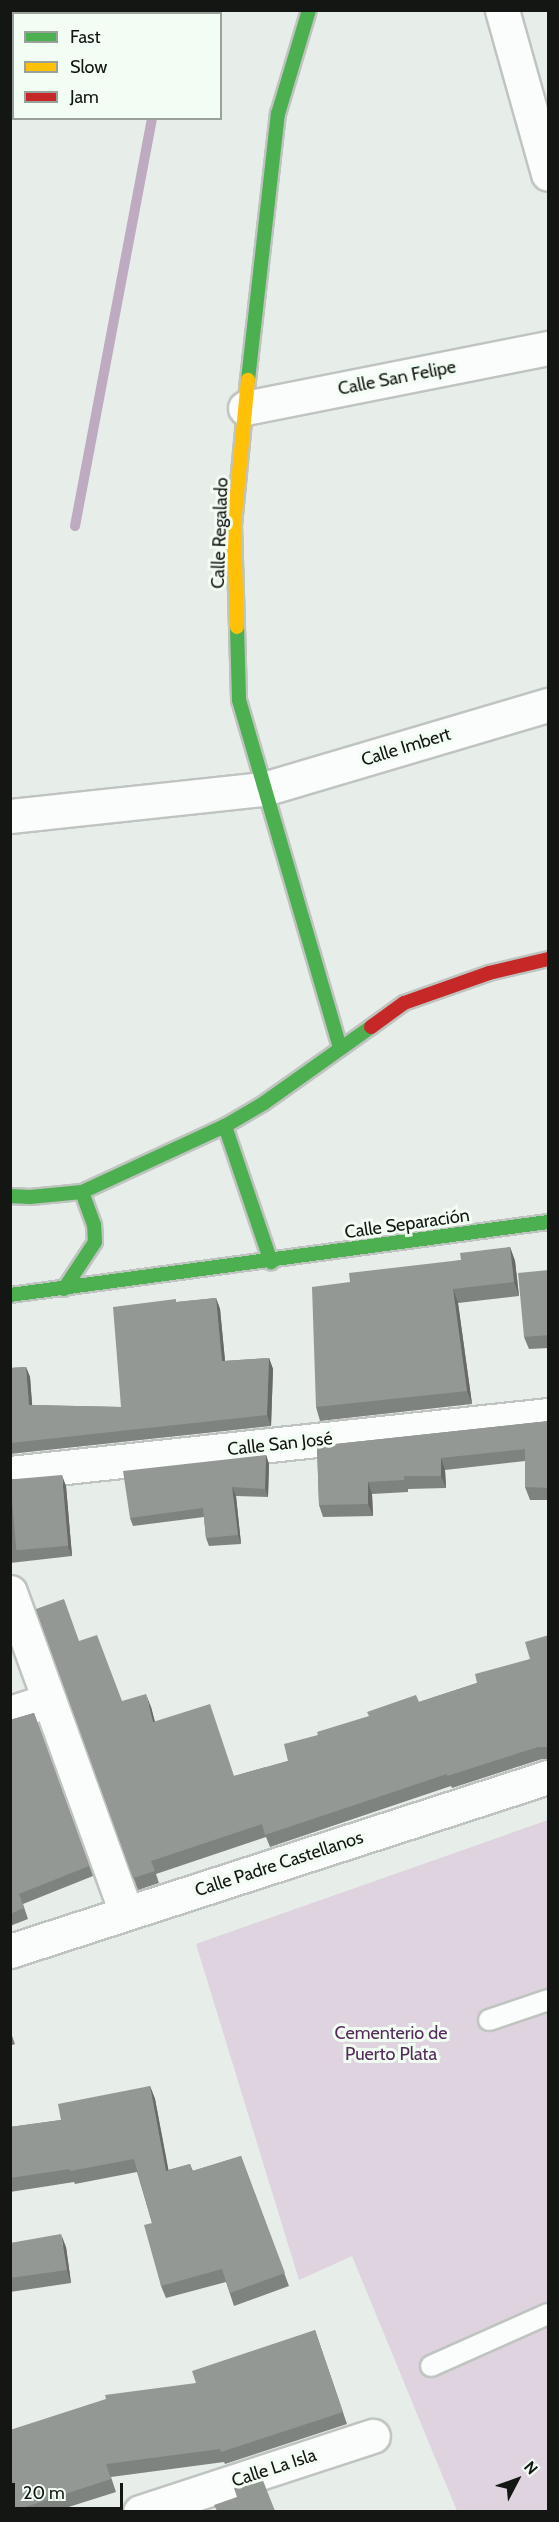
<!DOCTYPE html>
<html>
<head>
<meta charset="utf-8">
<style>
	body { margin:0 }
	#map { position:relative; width:559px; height:2522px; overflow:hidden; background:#e7ede8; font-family:Cabin,sans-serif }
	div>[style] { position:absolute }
	.green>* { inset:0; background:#ded3df }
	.stream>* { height:10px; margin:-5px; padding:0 5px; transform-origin:5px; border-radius:5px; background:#beaac1 }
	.roads { filter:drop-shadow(2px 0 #bfc4c0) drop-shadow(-2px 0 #bfc4c0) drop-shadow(0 2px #bfc4c0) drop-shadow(0 -2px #bfc4c0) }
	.lane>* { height:20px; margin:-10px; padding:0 10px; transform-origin:10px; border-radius:10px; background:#fbfcfc }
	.street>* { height:33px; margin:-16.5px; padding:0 16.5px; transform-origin:16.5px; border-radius:16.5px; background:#fbfcfc }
	.fast>* { height:14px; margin:-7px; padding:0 7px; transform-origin:7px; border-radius:7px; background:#4caf50 }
	.slow>* { height:14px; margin:-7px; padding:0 7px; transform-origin:7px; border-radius:7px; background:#ffc107 }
	.jam>* { height:14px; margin:-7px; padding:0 7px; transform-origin:7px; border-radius:7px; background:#c62828 }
	.wall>* { inset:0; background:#7f837f }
	.shaded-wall>* { inset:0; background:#686a68 }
	.building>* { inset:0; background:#949894; transform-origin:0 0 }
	span { translate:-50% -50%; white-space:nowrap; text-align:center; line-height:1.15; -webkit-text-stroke:6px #f2fdf4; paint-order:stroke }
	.street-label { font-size:18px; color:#131613 }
	.park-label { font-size:18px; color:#552c59 }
	.frame { position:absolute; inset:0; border:12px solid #131613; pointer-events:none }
	.legend { position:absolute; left:12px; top:12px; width:210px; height:108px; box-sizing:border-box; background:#f2fdf4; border:2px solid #99a19a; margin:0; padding:8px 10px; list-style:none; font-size:18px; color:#131613 }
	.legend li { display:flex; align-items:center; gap:12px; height:30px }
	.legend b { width:30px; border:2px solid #99a19a }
	.north { position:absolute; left:487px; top:2450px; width:60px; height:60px; -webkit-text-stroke:4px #f2fdf4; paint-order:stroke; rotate:49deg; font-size:16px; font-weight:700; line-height:24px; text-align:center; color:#131613 }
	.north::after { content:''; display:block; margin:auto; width:21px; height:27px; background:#131613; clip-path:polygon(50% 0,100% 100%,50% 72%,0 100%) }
	.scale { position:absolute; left:12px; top:2483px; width:111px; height:27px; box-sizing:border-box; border:3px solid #131613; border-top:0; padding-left:8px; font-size:18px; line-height:21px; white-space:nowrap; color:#131613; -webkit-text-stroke:4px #f2fdf4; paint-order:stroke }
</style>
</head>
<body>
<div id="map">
	<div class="green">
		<div style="clip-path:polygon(548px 1820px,548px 2511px,457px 2511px,352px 2256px,299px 2280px,196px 1944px)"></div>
	</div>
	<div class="stream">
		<div style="left:171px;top:14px;width:4px;rotate:-76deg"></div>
		<div style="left:75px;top:526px;width:415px;rotate:-79.3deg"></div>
	</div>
	<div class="roads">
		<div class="lane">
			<div style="left:489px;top:2020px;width:62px;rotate:-18.7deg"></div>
			<div style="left:431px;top:2366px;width:128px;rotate:-24deg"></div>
		</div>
		<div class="street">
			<div style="left:502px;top:10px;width:170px;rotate:74.3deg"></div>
			<div style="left:245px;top:408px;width:309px;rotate:-11.2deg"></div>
			<div style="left:10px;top:816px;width:255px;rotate:-6.1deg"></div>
			<div style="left:264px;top:789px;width:296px;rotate:-16.5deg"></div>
			<div style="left:10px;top:1473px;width:541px;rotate:-6.15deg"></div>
			<div style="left:10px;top:1592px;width:341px;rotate:70.1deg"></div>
			<div style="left:10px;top:1713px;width:41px;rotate:-18.4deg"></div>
			<div style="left:10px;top:1951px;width:565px;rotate:-17.92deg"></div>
			<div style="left:140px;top:2512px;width:245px;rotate:-18.1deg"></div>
		</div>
		<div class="fast">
			<div style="left:248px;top:380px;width:268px;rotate:-83.6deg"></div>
			<div style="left:278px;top:114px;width:109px;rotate:-73.4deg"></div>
			<div style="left:237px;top:627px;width:73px;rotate:88.4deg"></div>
			<div style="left:239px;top:700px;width:362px;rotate:73.8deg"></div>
			<div style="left:225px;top:1126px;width:144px;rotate:71.3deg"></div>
			<div style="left:10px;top:1196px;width:20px;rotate:3deg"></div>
			<div style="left:30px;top:1197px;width:52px;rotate:-5.5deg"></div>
			<div style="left:82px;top:1192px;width:157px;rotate:-24.8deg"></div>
			<div style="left:225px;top:1126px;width:45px;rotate:-30.5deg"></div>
			<div style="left:264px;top:1103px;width:131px;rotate:-35.4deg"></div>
			<div style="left:64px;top:1289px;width:56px;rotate:-56.6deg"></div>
			<div style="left:95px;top:1242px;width:17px;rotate:-93deg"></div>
			<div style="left:94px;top:1225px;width:35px;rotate:-110deg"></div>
			<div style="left:10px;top:1295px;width:543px;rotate:-7.73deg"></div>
		</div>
		<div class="slow">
			<div style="left:237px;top:627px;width:102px;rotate:-91.7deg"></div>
			<div style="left:234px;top:525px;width:146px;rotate:-84.5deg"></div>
		</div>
		<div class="jam">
			<div style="left:371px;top:1027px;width:41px;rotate:-36deg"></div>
			<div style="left:404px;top:1003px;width:90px;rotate:-19.4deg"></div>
			<div style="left:489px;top:973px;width:61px;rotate:-13.3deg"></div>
		</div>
	</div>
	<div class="wall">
		<div style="clip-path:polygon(510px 1247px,515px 1261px,519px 1296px,458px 1303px,472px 1404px,320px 1421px,316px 1407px,350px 1282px,461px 1260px)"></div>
		<div style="clip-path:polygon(549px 1270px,549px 1348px,529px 1349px,524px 1337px)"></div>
		<div style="clip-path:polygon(216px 1298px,220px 1309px,225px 1361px,269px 1358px,273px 1369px,271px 1426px,10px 1454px,10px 1368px,26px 1367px,30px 1377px,32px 1405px,121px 1407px,177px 1302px)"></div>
		<div style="clip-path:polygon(549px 1421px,549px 1500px,530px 1500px,525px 1487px,525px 1461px,445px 1470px,446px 1488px,408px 1489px,408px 1492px,372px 1494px,373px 1516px,323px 1517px,319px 1505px,317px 1446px)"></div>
		<div style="clip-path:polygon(266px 1455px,269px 1464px,268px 1497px,236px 1496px,241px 1544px,209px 1546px,206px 1538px,204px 1517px,133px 1526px,130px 1518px)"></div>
		<div style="clip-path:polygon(10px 1479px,66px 1486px,72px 1556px,10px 1563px)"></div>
		<div style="clip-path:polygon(36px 1609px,122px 1701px,151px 1707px,155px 1722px,234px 1776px,288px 1761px,318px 1735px,477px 1683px,530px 1659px,549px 1635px,549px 1759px,542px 1759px,452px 1788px,451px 1786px,270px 1847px,266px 1837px,156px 1874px,159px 1883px,138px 1890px)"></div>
		<div style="clip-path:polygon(34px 1713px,93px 1876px,23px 1904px,28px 1919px,10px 1926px,10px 1720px)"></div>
		<div style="clip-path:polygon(10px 2030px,15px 2044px,10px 2046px)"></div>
		<div style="clip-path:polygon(150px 2086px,155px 2099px,168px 2170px,190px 2164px,193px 2171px,241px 2156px,289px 2286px,234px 2306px,226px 2282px,166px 2298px,161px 2286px,152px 2223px,137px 2172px,75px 2184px,74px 2182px,10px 2192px,10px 2127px,61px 2120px)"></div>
		<div style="clip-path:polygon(10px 2243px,66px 2247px,71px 2283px,10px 2292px)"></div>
		<div style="clip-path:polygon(315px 2330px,347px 2424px,225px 2464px,224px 2462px,111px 2477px,116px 2492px,56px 2511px,10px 2511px,196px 2383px)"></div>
	</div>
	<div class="shaded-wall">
		<div style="clip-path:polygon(510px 1247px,515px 1261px,519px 1296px,514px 1282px)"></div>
		<div style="clip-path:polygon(453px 1289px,458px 1303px,472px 1404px,467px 1391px)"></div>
		<div style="clip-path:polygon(216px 1298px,220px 1309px,226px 1371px,222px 1361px)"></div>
		<div style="clip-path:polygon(269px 1358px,273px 1369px,271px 1426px,267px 1415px)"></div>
		<div style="clip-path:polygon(26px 1367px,30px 1377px,33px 1416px,29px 1405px)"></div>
		<div style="clip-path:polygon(266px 1455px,269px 1464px,268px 1497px,265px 1489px)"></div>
		<div style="clip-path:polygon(441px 1458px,445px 1470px,446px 1488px,441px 1476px)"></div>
		<div style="clip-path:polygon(62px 1475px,66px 1486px,72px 1556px,68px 1546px)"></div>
		<div style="clip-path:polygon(368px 1482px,372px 1494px,373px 1516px,368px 1504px)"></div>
		<div style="clip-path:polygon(232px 1487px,236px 1496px,241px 1544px,238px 1535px)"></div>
		<div style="clip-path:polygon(146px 1694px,151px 1707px,158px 1734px,153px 1722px)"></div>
		<div style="clip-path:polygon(150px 2086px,155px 2099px,171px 2183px,166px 2171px)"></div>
		<div style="clip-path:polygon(61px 2234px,66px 2247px,71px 2283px,67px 2270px)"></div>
	</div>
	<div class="building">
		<div style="clip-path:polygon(510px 1247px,514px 1282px,453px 1289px,467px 1391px,316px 1407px,312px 1287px,350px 1282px,349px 1273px,461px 1260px,460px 1253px)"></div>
		<div style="clip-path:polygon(549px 1270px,549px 1335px,524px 1337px,518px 1273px)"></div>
		<div style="clip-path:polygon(216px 1298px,222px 1361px,269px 1358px,267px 1415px,10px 1443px,10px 1368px,26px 1367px,29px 1405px,121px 1407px,113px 1307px,176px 1299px,176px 1302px)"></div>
		<div style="clip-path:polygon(549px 1421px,549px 1488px,525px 1487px,525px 1449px,441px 1458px,441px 1476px,404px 1476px,404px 1480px,368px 1482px,368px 1504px,319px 1505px,317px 1446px)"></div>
		<div style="clip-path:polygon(266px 1455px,265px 1489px,232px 1487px,238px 1535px,206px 1538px,203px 1508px,130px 1518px,123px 1471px)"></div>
		<div style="left:62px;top:1475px;width:71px;height:52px;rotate:85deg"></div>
		<div style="clip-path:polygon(64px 1599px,79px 1641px,97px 1635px,122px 1701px,146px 1694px,153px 1722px,210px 1704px,234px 1776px,288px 1761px,284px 1744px,318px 1735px,317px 1732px,369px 1716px,367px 1712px,416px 1695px,419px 1702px,477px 1683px,475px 1674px,530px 1659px,525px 1642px,549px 1635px,549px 1747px,538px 1747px,447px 1776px,447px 1774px,265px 1835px,262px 1824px,151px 1861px,155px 1871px,133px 1878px,36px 1609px)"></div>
		<div style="clip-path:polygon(34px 1713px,89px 1866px,19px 1894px,24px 1908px,10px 1914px,10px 1720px)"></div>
		<div style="clip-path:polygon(150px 2086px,166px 2171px,190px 2164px,192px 2171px,241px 2156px,285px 2273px,230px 2293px,222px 2269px,161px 2286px,144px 2225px,152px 2223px,134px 2159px,70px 2171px,70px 2169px,10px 2178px,10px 2127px,61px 2120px,58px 2104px)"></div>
		<div style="clip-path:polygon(61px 2234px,67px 2270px,10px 2278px,10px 2243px)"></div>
		<div style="clip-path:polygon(315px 2330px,343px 2412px,221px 2452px,220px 2449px,106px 2464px,111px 2479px,13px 2511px,10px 2511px,10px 2430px,106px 2399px,105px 2395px,196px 2383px,192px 2371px)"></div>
		<div style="clip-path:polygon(262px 2478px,275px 2511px,217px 2511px,214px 2505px,237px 2497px,234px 2488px)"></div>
	</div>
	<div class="street-label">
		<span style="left:397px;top:378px;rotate:-11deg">Calle San Felipe</span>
		<span style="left:220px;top:533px;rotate:-88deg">Calle Regalado</span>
		<span style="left:406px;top:747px;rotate:-17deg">Calle Imbert</span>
		<span style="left:407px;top:1224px;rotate:-8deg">Calle Separación</span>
		<span style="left:280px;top:1444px;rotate:-6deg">Calle San José</span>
		<span style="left:279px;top:1864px;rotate:-18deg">Calle Padre Castellanos</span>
		<span style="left:274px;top:2468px;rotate:-18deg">Calle La Isla</span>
	</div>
	<div class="park-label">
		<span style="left:391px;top:2044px">Cementerio de<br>Puerto Plata</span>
	</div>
	<div class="frame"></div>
	<ul class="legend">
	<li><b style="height:8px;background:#4caf50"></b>Fast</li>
	<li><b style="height:8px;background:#ffc107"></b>Slow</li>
	<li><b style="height:8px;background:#c62828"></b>Jam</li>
	</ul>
	<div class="north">N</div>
	<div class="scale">20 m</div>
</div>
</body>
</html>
